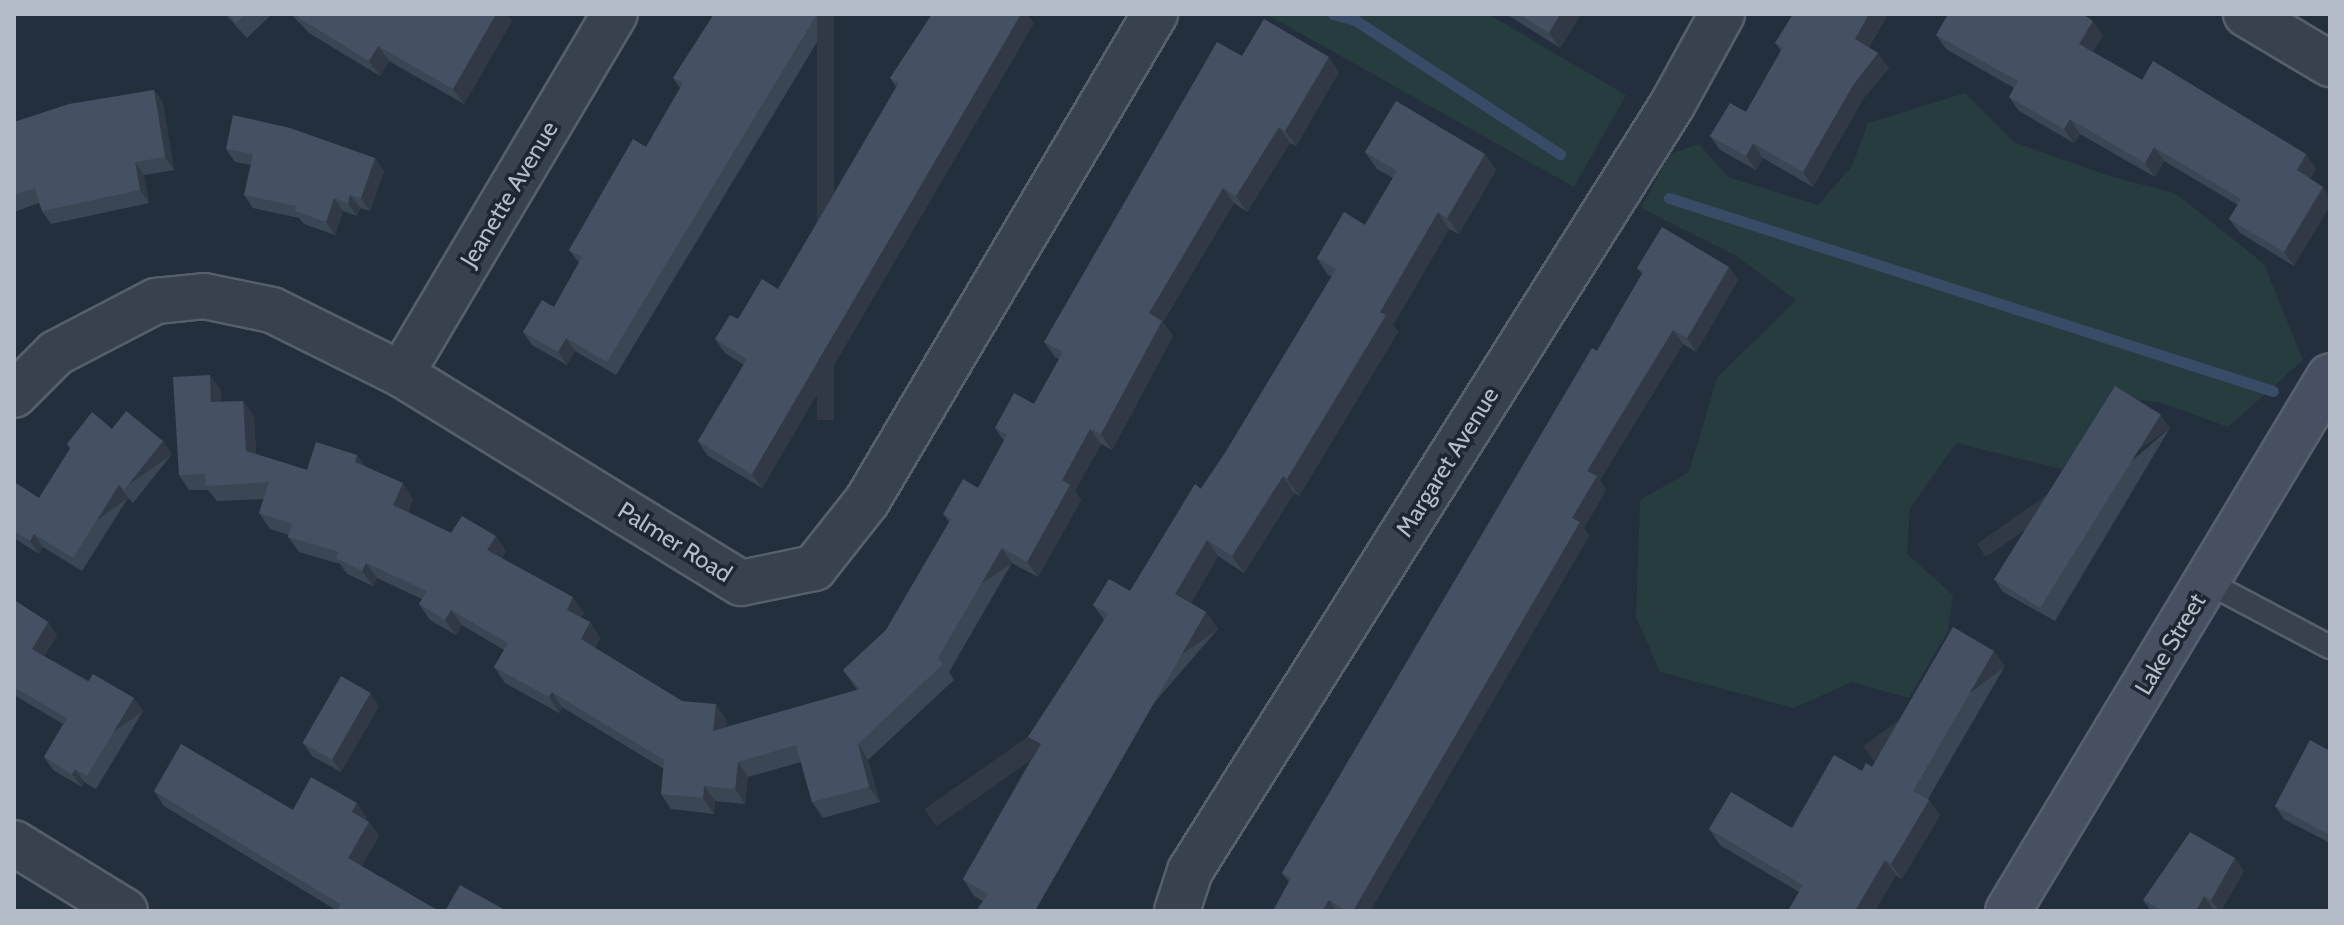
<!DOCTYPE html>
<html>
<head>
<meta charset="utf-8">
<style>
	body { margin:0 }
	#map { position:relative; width:2344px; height:925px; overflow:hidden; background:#242f3e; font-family:Cabin,sans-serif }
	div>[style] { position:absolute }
	.green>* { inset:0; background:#263c3f }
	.stream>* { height:11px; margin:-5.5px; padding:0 5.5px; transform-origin:5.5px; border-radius:5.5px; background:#394c67 }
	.roads { filter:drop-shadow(2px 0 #565f6c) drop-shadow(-2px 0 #565f6c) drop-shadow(0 2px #565f6c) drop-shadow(0 -2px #565f6c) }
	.lane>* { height:22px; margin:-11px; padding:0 11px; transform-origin:11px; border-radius:11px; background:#38414e }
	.street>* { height:44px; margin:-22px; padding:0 22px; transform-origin:22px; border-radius:22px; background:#38414e }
	.secondary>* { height:44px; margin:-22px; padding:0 22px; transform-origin:22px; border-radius:22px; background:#465061 }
	.wall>* { inset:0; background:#3b4654 }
	.shaded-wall>* { inset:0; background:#303945; transform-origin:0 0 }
	.building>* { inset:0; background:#455162; transform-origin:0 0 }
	span { translate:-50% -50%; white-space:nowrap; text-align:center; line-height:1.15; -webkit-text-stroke:7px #1d2633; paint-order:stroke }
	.street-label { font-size:24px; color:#b4bcc9 }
	.frame { position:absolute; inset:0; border:16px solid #b4bcc9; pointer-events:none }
</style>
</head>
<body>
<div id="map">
	<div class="green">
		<div style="clip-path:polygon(1266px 14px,1488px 14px,1626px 95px,1574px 187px)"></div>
		<div style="clip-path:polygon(1965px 93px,2014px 142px,2112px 177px,2175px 193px,2264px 264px,2303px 360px,2228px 427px,2162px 403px,2115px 396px,2062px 469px,1956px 443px,1910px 508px,1907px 554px,1953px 595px,1948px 631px,1909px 698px,1852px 682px,1794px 708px,1660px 672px,1636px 617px,1640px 500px,1689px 472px,1717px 378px,1796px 300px,1736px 256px,1641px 208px,1670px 154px,1699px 144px,1728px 177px,1818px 205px,1852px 166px,1868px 123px)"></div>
	</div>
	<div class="stream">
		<div style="left:1333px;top:14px;width:23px;rotate:15deg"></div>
		<div style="left:1355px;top:20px;width:245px;rotate:33.2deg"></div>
		<div style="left:1669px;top:198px;width:634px;rotate:17.72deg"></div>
	</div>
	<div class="roads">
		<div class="lane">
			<div style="left:2207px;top:582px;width:139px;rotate:27.9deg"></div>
		</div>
		<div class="street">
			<div style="left:2246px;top:14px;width:98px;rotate:30.8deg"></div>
			<div style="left:401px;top:374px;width:419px;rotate:-59.3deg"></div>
			<div style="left:14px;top:395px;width:59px;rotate:-45deg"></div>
			<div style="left:56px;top:353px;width:113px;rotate:-27.5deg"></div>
			<div style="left:156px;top:301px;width:48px;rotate:-5.9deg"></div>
			<div style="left:204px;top:296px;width:69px;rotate:11.6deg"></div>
			<div style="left:272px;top:310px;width:144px;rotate:26.4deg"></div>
			<div style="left:401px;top:374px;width:399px;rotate:31.6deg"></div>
			<div style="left:741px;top:583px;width:75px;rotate:-11.6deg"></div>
			<div style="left:814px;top:568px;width:85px;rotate:-51.7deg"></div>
			<div style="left:867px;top:501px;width:566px;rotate:-59.4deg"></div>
			<div style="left:14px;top:843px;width:130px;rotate:31.5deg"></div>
			<div style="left:1177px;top:911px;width:42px;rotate:-72deg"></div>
			<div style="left:1190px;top:871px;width:905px;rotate:-57.82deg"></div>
			<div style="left:1672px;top:105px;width:104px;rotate:-61.2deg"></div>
		</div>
		<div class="secondary">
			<div style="left:2008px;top:911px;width:624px;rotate:-58.96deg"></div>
		</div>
	</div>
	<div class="wall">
		<div style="clip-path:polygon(225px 14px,272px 14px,247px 38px)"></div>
		<div style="clip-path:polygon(291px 14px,507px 14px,512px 21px,464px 104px,389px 61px,380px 76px,309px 33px)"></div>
		<div style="clip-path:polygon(714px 14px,834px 14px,616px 375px,575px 351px,567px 365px,532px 345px,523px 332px,554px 307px,579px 263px,569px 250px,646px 147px,680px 88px,673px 78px)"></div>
		<div style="clip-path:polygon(1506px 14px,1581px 14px,1560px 48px)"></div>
		<div style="clip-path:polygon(1888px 14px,1869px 47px,1889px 68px,1863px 99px,1813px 187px,1763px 158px,1756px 170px,1720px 150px,1710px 136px,1746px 112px,1781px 51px,1775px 43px)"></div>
		<div style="clip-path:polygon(1034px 23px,762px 488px,707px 455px,698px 441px,744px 365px,725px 353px,715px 339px,738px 319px,778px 289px,896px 87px,890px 78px)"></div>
		<div style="clip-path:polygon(1936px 35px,2103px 35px,2093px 52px,2142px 80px,2306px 154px,2316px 169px,2310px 179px,2294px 266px,2240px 233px,2229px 219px,2238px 205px,2164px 161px,2155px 177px,2080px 134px,2074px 143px,2019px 111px,2009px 97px,2014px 88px,1946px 49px)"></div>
		<div style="clip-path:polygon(1242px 56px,1339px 72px,1296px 146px,1290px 143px,1247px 212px,1234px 203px,1163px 322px,1173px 336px,1112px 450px,1101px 444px,1075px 491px,1081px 500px,1038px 577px,1012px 563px,949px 672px,954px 680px,868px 760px,880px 802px,823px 818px,812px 802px,801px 762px,748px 777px,745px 804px,715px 801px,714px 814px,671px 809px,661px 794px,664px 769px,562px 707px,559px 713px,505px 683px,494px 667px,504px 650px,462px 625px,456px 635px,430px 620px,419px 604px,422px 599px,377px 578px,373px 586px,347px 574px,340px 564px,299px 552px,288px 537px,289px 535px,270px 529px,259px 513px,264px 499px,217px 501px,208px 490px,189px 490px,179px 475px,221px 390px,221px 402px,243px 401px,254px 416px,256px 454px,307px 470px,357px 455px,365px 466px,413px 499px,408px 512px,451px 533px,506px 551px,502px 558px,584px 613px,581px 618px,590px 622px,600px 638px,595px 648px,682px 701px,727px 720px,726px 727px,857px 690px,843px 670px,886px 630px,949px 522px,943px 514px,978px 488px,1004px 441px,995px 428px,1034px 404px,1059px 359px,1055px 357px,1044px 342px)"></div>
		<div style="clip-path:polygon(154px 90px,163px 103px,174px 170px,144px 175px,149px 203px,51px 224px,42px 211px,39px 203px,14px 212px,14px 122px)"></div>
		<div style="clip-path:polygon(226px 149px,375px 158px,384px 171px,370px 211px,360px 208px,357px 216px,343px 211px,335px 235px,304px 224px,299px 218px,253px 208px,244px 195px,251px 165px,235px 162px)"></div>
		<div style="clip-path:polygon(1365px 152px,1485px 154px,1496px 170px,1459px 234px,1449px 229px,1393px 325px,1398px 332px,1299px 496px,1294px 493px,1244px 573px,1218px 556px,1191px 603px,1206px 612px,1218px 629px,983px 901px,974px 896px,963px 879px,1037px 749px,1028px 737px,1104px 620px,1093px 605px,1130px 591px,1225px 453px,1332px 277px,1328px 275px,1317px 258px,1365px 225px,1393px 178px,1377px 169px)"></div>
		<div style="clip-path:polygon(1729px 267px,1738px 280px,1696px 352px,1683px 344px,1600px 480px,1606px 490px,1584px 528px,1589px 536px,1370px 911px,1273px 911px,1289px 882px,1282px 873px,1597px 351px,1642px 274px,1637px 268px)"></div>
		<div style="clip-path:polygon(2170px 428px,2055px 621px,2003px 592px,1994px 579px)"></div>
		<div style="clip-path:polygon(112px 429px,163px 441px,172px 454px,133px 503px,128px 498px,82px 571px,43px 547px,39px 554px,14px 538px,14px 486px,39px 498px,70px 449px,67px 444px)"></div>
		<div style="clip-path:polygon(14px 600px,48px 622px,57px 635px,44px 656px,143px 711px,96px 789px,84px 782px,82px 787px,53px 770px,44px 757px,63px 724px,14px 695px)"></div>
		<div style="clip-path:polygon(2005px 666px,1928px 799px,1940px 815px,1902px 879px,1896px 875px,1875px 911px,1788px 911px,1799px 892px,1720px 845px,1709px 829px,1792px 828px,1862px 771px,1872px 767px)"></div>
		<div style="clip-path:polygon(379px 706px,341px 772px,312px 756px,303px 743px)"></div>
		<div style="clip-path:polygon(2330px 751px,2330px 843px,2284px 819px,2275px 806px)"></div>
		<div style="clip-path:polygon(154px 791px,293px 810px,367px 817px,366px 820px,369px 822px,379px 836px,336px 910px,164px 806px)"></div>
		<div style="clip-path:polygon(2244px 871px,2221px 911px,2217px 911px,2213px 909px,2212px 911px,2151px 911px,2143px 900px)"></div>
	</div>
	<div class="shaded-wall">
		<div style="clip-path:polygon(496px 14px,507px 14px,512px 21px,464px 104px,453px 89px)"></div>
		<div style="left:817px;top:14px;width:17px;height:406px"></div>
		<div style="clip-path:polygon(1021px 14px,1027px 14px,1034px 23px,762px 488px,752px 474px)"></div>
		<div style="clip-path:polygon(1560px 14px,1581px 14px,1560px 48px,1549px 33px)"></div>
		<div style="clip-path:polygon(1869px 14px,1888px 14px,1865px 53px,1855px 39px)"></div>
		<div style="clip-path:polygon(2093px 21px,2103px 35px,2089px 58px,2079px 44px)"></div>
		<div style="clip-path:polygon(378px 46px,389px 61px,380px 76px,369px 61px)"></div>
		<div style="clip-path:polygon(1878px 53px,1889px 68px,1863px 99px,1813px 187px,1803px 172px,1853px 85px)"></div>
		<div style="clip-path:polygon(1329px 57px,1339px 72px,1296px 146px,1285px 131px)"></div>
		<div style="clip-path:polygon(154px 90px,163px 103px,174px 170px,165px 157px)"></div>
		<div style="clip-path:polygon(2070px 119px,2080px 134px,2074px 143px,2064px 129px)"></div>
		<div style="clip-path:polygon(1279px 127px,1290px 143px,1247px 212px,1236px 196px)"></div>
		<div style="clip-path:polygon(1753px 143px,1763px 158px,1756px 170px,1746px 156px)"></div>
		<div style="clip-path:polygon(2154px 147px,2164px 161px,2155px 177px,2145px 163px)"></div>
		<div style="clip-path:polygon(1485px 154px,1496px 170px,1459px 234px,1447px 218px)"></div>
		<div style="clip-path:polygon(2306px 154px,2316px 169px,2307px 185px,2297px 170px)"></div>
		<div style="clip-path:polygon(375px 158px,384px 171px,370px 211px,361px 198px)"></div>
		<div style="clip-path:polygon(135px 162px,144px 175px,149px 203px,140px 190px)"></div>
		<div style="clip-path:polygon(2323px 187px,2330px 197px,2330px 206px,2294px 266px,2284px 252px)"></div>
		<div style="clip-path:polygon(1223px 188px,1234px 203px,1163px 322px,1173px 336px,1112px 450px,1101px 434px,1149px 313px)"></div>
		<div style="clip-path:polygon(350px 195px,360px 208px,357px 216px,348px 203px)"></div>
		<div style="clip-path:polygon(334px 198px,343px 211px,335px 235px,326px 222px)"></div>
		<div style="clip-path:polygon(1438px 212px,1449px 229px,1393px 325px,1398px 332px,1299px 496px,1287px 479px,1380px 312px)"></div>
		<div style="clip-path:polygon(1729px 267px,1738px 280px,1696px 352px,1687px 338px)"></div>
		<div style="clip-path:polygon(1673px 330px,1683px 344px,1600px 480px,1606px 490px,1584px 528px,1589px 536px,1370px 911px,1353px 911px,1572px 518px,1587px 471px)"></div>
		<div style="clip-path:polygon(566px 338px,575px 351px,567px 365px,558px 352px)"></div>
		<div style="clip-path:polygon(210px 375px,221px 390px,222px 418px,211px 402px)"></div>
		<div style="clip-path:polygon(243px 401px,254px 416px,257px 466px,246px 451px)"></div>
		<div style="left:2161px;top:415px;width:16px;height:225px;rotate:55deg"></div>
		<div style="clip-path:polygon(1090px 429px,1101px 444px,1075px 491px,1081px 500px,1038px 577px,1027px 562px,1062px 480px)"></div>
		<div style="left:163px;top:441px;width:16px;height:63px;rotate:55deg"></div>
		<div style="clip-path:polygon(357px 455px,368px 471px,355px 462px)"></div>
		<div style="clip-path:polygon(1283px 476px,1294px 493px,1244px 573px,1232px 556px)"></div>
		<div style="clip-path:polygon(403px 483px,413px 499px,404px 520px,393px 505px)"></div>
		<div style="left:119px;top:485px;width:16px;height:86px;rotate:55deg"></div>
		<div style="clip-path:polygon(34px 534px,43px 547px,39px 554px,30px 541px)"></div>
		<div style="clip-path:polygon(496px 536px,506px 551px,498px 565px,487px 550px)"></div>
		<div style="clip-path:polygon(1207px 540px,1218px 556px,1187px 610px,1175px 594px)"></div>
		<div style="left:1002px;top:548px;width:18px;height:127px;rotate:56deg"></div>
		<div style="clip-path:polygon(366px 563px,377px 578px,373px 586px,362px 571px)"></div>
		<div style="clip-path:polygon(573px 597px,584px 613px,577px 625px,567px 610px)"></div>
		<div style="clip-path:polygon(451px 610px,462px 625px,456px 635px,445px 620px)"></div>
		<div style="left:1206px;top:612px;width:21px;height:344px;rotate:55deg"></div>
		<div style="clip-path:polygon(48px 622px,57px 635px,41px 662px,32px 649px)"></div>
		<div style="clip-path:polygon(590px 622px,600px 638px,591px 654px,581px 639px)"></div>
		<div style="left:1994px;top:651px;width:19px;height:162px;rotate:54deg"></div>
		<div style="clip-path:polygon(552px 692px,562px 707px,559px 713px,549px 697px)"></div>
		<div style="clip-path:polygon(370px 693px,379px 706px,341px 772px,332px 759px)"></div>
		<div style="left:134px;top:698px;width:16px;height:91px;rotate:55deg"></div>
		<div style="clip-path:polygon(716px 704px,727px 720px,724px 746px,713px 731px)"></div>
		<div style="clip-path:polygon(858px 744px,868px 760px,880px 802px,869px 787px)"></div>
		<div style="clip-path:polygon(738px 762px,748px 777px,745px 804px,735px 789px)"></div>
		<div style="clip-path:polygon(75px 769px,84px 782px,82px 787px,72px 774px)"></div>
		<div style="clip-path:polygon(704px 786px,715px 801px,714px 814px,703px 798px)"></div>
		<div style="clip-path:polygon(1929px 800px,1940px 815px,1902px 879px,1891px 864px)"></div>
		<div style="clip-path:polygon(357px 803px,367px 817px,362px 826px,352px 812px)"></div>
		<div style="clip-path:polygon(369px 822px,379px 836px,358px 872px,348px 858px)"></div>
		<div style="clip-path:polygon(2235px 858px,2244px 871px,2221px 911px,2219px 911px,2211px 900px)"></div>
		<div style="clip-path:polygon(1885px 860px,1896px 875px,1875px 911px,1858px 911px,1856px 909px)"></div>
		<div style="clip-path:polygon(2204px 896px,2213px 909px,2212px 911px,2196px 911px)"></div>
		<div style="clip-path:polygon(1329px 900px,1336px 911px,1322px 911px)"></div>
	</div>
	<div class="building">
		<div style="clip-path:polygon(228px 14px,245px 14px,236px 23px)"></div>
		<div style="clip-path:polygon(295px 14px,496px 14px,453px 89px,378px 46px,369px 61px,299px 18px)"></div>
		<div style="clip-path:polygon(714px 14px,817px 14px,607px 362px,566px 338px,558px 352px,523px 332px,542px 300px,554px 307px,582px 257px,569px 250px,633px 139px,646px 147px,683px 83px,673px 78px)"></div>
		<div style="clip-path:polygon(932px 14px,1021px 14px,752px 474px,698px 441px,747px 359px,715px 339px,730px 315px,738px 319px,762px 279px,778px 289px,899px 83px,890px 78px)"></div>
		<div style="clip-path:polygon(1519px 14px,1560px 14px,1549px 33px)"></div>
		<div style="clip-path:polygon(1793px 14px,1869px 14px,1855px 39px,1878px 53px,1853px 85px,1803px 172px,1753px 143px,1746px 156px,1710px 136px,1730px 103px,1746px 112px,1783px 47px,1775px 43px)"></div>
		<div style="clip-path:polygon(1948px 14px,2082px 14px,2093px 21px,2079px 44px,2142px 80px,2153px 61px,2306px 154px,2297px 170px,2323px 187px,2284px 252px,2229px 219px,2241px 199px,2154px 147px,2145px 163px,2070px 119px,2064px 129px,2009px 97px,2018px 81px,1936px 35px)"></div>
		<div style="clip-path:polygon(1264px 19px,1329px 57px,1285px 131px,1279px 127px,1236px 196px,1223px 188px,1149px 313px,1162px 321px,1101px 434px,1090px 429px,1062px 480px,1070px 485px,1027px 562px,1002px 548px,938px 658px,943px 664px,858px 744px,869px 787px,812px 802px,796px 745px,738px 762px,735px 789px,704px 786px,703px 798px,661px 794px,664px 760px,552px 692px,549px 697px,494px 667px,508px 643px,451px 610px,445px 620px,419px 604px,427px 591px,366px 563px,362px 571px,336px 558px,339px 552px,288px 537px,292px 524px,259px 513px,269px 482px,206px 486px,205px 474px,179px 475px,173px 377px,210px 375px,211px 402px,243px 401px,246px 451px,307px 470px,316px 442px,357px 455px,355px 462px,403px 483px,393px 505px,451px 533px,462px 516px,496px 536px,487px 550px,573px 597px,567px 610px,590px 622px,581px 639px,682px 701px,716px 704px,713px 731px,860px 689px,843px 670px,886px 630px,951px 519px,943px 514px,963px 479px,978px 488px,1007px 435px,995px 428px,1014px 393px,1034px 404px,1063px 352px,1044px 342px,1217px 42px,1242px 56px)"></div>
		<div style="clip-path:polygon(154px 90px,165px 157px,135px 162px,140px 190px,42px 211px,35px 188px,14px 195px,14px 122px,69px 104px)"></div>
		<div style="clip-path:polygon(1396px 101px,1485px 154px,1447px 218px,1438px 212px,1380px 312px,1386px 315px,1287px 479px,1283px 476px,1232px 556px,1207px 540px,1175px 594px,1206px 612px,1035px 911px,976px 911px,988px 894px,963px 879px,1041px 744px,1028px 737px,1108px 614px,1093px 605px,1109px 579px,1130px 591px,1195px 484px,1201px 489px,1225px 453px,1336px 269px,1317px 258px,1344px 212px,1365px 225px,1397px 171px,1365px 152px)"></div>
		<div style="clip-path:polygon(233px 115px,290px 128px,375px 158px,361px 198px,350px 195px,348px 203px,334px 198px,326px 222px,295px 211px,296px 206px,244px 195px,253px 154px,226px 149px)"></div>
		<div style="clip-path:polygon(1662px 227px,1729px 267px,1687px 338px,1673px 330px,1587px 471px,1597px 476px,1572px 518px,1580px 522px,1353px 911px,1347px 911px,1329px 900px,1322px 911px,1273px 911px,1291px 878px,1282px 873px,1592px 348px,1597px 351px,1643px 272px,1637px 268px)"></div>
		<div style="left:2115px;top:386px;width:54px;height:228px;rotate:32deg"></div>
		<div style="clip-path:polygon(126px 411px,163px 441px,124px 490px,119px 485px,73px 558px,34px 534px,30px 541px,14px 531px,14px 486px,16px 483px,39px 498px,71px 447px,67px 444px,92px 412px,112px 429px)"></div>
		<div style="clip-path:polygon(14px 600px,48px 622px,32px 649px,88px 682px,93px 674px,134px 698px,87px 776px,75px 769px,72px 774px,44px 757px,67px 718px,14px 687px)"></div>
		<div style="clip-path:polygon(1953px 627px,1994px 651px,1913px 791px,1929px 800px,1891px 864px,1885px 860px,1856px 909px,1860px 911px,1788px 911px,1803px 885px,1709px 829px,1731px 792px,1792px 828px,1834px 755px,1862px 771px,1866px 763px,1872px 767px)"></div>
		<div style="left:341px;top:676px;width:34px;height:77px;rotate:30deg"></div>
		<div style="clip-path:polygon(2310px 740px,2330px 751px,2330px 835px,2275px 806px)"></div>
		<div style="clip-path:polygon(181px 744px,293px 810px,311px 777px,357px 803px,352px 812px,369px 822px,348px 858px,439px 911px,336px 911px,340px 904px,154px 791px)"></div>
		<div style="clip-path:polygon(2190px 832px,2235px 858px,2211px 900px,2204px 896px,2196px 911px,2163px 911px,2143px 900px)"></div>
		<div style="clip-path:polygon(460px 885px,505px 910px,504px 911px,445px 911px)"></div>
	</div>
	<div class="street-label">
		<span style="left:509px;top:194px;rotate:-59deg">Jeanette Avenue</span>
		<span style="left:1447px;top:462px;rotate:-58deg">Margaret Avenue</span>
		<span style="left:675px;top:542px;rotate:32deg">Palmer Road</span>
		<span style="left:2170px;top:644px;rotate:-59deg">Lake Street</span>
	</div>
	<div class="frame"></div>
</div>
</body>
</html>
